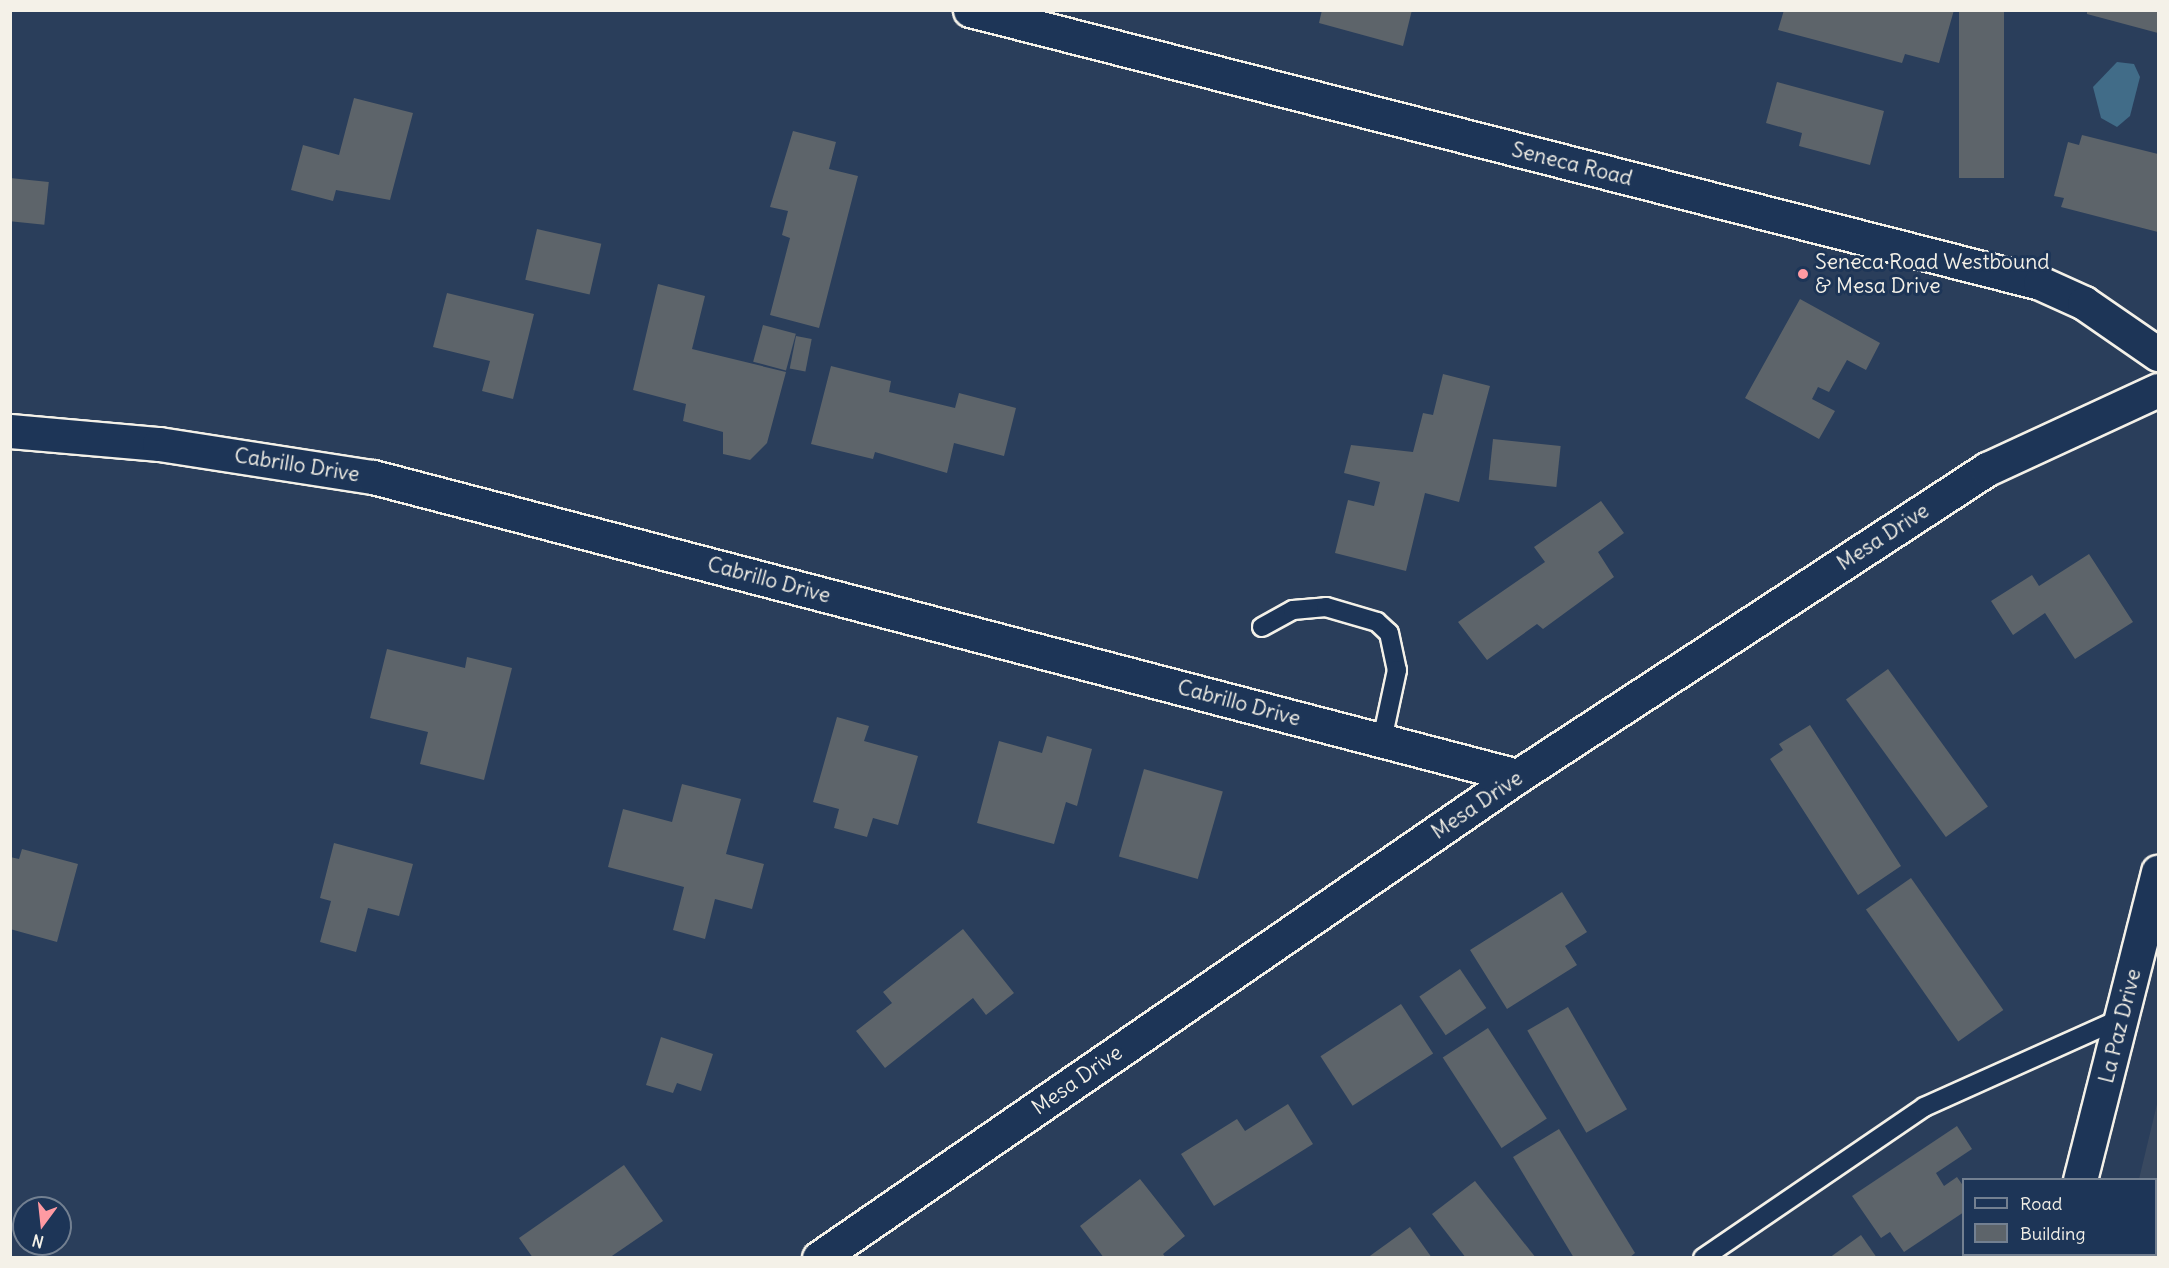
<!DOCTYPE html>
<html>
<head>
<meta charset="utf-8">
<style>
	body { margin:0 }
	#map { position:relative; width:2169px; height:1268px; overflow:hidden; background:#2a3e5b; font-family:Delius,sans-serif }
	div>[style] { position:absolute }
	.built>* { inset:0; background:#394960 }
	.water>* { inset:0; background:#416c88 }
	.building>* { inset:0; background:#5d646a; transform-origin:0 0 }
	.roads { filter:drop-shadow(2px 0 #f4f1e8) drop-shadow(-2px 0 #f4f1e8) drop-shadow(0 2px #f4f1e8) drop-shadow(0 -2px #f4f1e8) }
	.service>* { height:18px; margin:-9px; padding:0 9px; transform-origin:9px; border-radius:9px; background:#1d3557 }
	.minor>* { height:33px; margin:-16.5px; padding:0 16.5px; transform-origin:16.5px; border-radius:16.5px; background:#1d3557 }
	.secondary>* { height:33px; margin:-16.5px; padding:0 16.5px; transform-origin:16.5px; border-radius:16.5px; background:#1d3557 }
	.dots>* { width:16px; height:16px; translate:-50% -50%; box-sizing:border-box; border:3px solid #1d3557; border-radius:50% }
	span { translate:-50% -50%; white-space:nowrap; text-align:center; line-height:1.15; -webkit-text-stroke:6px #1d3557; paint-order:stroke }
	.street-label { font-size:21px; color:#f4f1e8 }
	.poi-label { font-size:21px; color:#f4f1e8 }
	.left { translate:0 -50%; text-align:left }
	.frame { position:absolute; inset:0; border:12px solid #f4f1e8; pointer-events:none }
	.legend { position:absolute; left:1962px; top:1178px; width:195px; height:78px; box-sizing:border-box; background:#1d3557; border:2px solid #738091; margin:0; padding:8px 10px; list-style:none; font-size:18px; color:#f4f1e8 }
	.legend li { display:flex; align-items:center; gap:12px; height:30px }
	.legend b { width:30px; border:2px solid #738091 }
	.north { position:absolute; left:12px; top:1196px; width:60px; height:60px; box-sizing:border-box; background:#1d3557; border:2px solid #738091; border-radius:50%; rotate:195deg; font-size:16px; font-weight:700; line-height:24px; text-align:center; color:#f4f1e8 }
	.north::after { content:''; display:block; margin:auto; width:21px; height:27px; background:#ff9aa2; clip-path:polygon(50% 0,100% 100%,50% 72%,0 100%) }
</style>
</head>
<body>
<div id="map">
	<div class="built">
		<div style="clip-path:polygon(2158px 1100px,2158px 1257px,2120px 1258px,2156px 1254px,2156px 1180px,2139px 1179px)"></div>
	</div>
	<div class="water">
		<div style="clip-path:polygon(2117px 62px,2134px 64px,2140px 77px,2130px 116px,2117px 127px,2101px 118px,2093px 87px)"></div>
	</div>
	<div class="building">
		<div style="clip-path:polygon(1322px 10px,1412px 10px,1403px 46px,1319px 23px)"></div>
		<div style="clip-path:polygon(1784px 10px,1954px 10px,1939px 63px,1905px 54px,1902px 63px,1778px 30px)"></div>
		<div style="left:1959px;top:10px;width:45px;height:168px"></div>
		<div style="clip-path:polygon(2087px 10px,2158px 10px,2158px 33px,2087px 14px)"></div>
		<div style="clip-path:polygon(1777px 82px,1884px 111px,1870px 165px,1799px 146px,1802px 133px,1766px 123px)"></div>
		<div style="clip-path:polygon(354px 98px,413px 113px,390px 200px,336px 190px,333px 201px,291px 190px,303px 145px,339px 155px)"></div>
		<div style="clip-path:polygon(793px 131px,836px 142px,829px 169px,858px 176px,819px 328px,770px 315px,790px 238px,782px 235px,788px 211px,770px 207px)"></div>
		<div style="clip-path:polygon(2082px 135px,2158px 154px,2158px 232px,2061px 207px,2064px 198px,2054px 196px,2068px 142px,2079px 145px)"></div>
		<div style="left:10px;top:178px;width:39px;height:43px;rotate:6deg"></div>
		<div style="left:537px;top:229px;width:66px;height:52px;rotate:13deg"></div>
		<div style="clip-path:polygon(658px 284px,705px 296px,692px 349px,786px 372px,767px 443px,750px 460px,723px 454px,723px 432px,683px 421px,686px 404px,633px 390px)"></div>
		<div style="clip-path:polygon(447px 293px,534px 314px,513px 399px,482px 391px,490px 361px,433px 347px)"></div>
		<div style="clip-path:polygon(1800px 299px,1880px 343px,1866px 370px,1847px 360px,1829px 392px,1818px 387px,1812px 399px,1835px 411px,1819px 439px,1745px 398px)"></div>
		<div style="left:763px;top:325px;width:34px;height:38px;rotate:15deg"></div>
		<div style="left:796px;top:336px;width:16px;height:33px;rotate:11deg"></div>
		<div style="clip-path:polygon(831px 366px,891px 381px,889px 392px,955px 408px,959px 393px,1016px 408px,1004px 456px,954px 443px,947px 473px,875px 452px,873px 459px,811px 444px)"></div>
		<div style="clip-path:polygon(1443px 374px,1490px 386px,1459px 502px,1425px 493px,1406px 571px,1335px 553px,1348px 500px,1374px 506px,1380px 482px,1344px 473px,1351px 445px,1413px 452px,1423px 413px,1433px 415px)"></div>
		<div style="left:1493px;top:439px;width:68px;height:41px;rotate:6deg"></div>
		<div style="clip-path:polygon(1601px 501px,1624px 533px,1598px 552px,1614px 577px,1543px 629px,1537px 624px,1487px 660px,1458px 622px,1545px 562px,1534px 547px)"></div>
		<div style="clip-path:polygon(2089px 554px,2133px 622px,2075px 659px,2045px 613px,2013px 635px,1991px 601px,2032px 575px,2039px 586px)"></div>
		<div style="clip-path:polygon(387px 649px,465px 668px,467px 657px,512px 668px,484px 780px,420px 764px,428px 732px,370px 718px)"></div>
		<div style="left:1888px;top:669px;width:170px;height:52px;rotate:54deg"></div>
		<div style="clip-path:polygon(837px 717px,869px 726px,864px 741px,918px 756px,898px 825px,873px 818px,867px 837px,834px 828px,839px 809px,813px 802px)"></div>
		<div style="clip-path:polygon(1810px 725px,1901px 866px,1858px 895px,1770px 759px,1783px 750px,1779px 744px)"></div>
		<div style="clip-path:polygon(1047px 736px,1092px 749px,1077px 806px,1066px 802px,1054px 844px,977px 823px,999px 741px,1042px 753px)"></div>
		<div style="left:1144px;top:769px;width:82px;height:91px;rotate:16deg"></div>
		<div style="clip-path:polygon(682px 784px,741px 799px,726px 854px,764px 864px,752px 909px,715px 899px,705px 939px,673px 930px,684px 887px,608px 867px,623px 809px,672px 822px)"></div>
		<div style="clip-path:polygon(334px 843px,413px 864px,399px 916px,368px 908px,356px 952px,320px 942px,331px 901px,320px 898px)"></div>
		<div style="clip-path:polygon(22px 849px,78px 864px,57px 942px,10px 929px,10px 857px,19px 859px)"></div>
		<div style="left:1911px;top:878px;width:161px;height:55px;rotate:55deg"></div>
		<div style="clip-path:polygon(1562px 892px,1587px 932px,1565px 946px,1577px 965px,1507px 1009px,1470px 950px)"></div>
		<div style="clip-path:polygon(963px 929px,1014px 993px,986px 1015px,973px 998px,885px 1068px,856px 1031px,892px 1003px,883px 992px)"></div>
		<div style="left:1460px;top:969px;width:47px;height:49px;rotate:56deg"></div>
		<div style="left:1401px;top:1004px;width:59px;height:96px;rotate:57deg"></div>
		<div style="left:1568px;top:1007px;width:118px;height:47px;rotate:60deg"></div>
		<div style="left:1488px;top:1028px;width:108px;height:54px;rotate:57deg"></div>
		<div style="clip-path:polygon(661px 1037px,713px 1054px,701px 1091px,677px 1083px,673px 1093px,646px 1085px)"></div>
		<div style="clip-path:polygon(1288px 1104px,1313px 1144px,1214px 1206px,1181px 1154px,1237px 1119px,1245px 1131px)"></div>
		<div style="clip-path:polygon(1957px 1126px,1972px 1149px,1936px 1173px,1944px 1186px,1957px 1177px,1964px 1187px,1964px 1212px,1904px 1252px,1890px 1232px,1881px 1238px,1852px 1196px)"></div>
		<div style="clip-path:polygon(1559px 1129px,1635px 1253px,1629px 1258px,1574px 1258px,1513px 1157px)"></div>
		<div style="clip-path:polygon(624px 1165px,663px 1221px,609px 1258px,533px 1258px,519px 1238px)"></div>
		<div style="clip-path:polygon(1140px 1179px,1185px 1236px,1163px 1254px,1166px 1258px,1104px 1258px,1080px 1226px)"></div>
		<div style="clip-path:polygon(1475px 1181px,1536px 1258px,1466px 1258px,1432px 1214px)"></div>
		<div style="clip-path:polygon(1410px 1227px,1432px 1258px,1367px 1258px)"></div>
		<div style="clip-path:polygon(1861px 1235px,1877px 1258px,1829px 1258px)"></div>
	</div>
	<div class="roads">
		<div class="service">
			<div style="left:1262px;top:627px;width:35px;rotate:-29deg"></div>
			<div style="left:1293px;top:610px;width:33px;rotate:-5deg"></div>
			<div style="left:1326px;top:607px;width:53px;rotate:16.4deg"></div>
			<div style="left:1377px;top:622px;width:16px;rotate:43deg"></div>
			<div style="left:1389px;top:633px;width:38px;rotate:78deg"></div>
			<div style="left:1397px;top:670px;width:72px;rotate:102.1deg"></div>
			<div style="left:2133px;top:1254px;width:11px;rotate:22deg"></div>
			<div style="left:1703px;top:1258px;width:268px;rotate:-34.3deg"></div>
			<div style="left:1924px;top:1107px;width:217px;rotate:-24.2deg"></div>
		</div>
		<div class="minor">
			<div style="left:10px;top:431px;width:150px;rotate:5deg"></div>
			<div style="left:159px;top:444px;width:217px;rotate:8.8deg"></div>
			<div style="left:373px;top:477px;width:1183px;rotate:14.64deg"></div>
			<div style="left:819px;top:1258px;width:849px;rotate:-34.59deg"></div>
			<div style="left:1518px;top:776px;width:561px;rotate:-33.21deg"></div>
			<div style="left:1987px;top:469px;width:188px;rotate:-24.8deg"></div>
		</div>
		<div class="secondary">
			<div style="left:970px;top:10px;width:1104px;rotate:14.31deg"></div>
			<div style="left:2040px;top:283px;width:48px;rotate:24.4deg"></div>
			<div style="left:2084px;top:303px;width:90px;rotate:34.6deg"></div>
			<div style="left:2080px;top:1180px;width:318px;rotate:-75.8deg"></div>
			<div style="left:2061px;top:1258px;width:4px;rotate:-76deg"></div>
		</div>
	</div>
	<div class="dots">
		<div style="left:1803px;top:274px;background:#ff9aa2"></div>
	</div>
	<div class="street-label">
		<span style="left:1572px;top:164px;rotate:14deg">Seneca Road</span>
		<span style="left:297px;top:465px;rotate:9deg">Cabrillo Drive</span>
		<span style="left:1883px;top:537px;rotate:-33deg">Mesa Drive</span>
		<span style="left:769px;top:580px;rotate:15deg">Cabrillo Drive</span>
		<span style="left:1239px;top:703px;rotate:15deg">Cabrillo Drive</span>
		<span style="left:1477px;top:805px;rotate:-34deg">Mesa Drive</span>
		<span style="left:2120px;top:1026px;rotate:-76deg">La Paz Drive</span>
		<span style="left:1077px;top:1080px;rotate:-35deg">Mesa Drive</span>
	</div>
	<div class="poi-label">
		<span class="left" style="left:1815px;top:274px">Seneca Road Westbound<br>&amp; Mesa Drive</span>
	</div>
	<div class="frame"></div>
	<ul class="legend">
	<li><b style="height:8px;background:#1d3557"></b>Road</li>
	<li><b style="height:16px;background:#5d646a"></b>Building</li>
	</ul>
	<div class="north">N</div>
</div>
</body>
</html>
